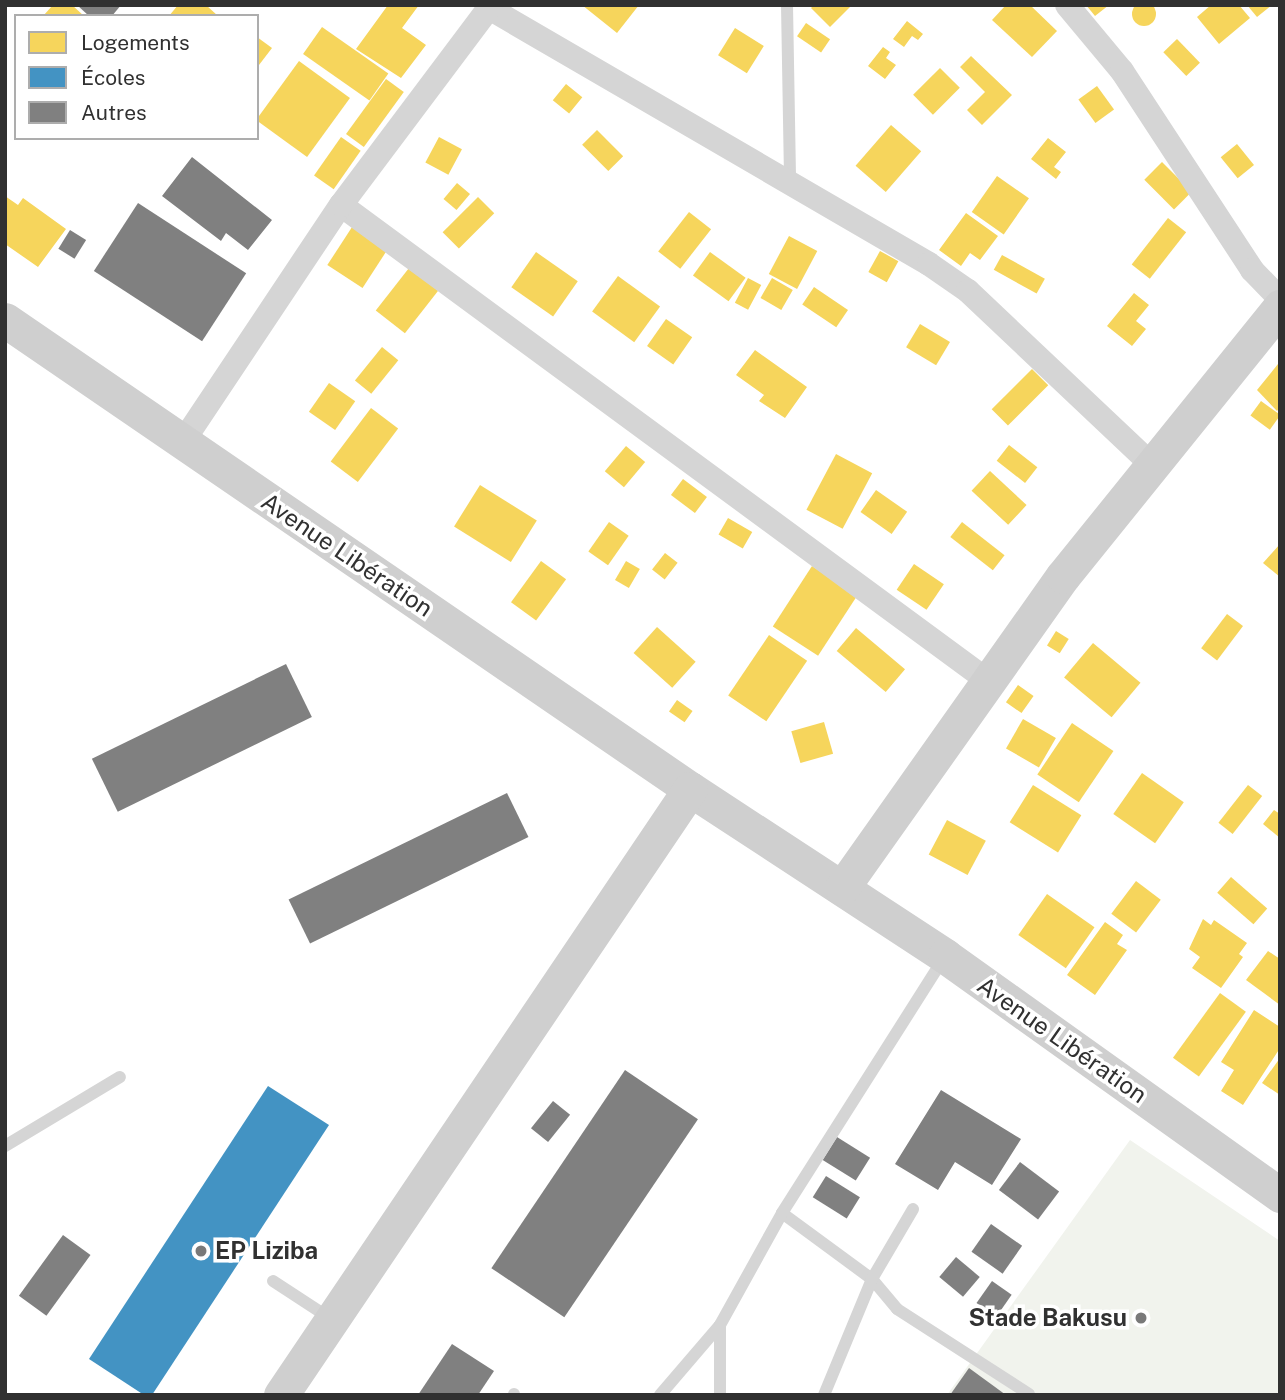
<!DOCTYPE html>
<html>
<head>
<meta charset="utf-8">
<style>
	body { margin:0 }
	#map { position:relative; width:1285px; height:1400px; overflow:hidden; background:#fff; font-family:"Public Sans",sans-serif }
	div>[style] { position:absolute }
	.green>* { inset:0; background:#f1f3ed }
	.homes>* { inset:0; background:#f6d55c; transform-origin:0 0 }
	.round { border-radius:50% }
	.schools>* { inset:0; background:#4393c3 }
	.building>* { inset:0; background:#808080; transform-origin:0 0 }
	.lane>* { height:12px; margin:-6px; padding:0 6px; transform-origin:6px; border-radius:6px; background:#d5d5d5 }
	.street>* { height:24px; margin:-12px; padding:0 12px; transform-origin:12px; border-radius:12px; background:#d5d5d5 }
	.secondary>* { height:35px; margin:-17.5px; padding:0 17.5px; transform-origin:17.5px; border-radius:17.5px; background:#cfcfcf }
	.dots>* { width:19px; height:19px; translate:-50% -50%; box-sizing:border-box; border:4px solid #fff; border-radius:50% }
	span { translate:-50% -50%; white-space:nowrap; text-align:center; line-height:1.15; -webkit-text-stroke:7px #fff; paint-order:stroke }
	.street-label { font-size:24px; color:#313131 }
	.poi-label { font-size:24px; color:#313131; font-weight:700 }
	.left { translate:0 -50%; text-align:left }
	.right { translate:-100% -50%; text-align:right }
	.frame { position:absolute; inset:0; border:7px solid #313131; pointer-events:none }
	.legend { position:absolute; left:14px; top:14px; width:245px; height:126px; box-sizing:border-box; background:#fff; border:2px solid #adadad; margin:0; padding:9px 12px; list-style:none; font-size:21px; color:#313131 }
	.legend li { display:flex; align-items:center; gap:14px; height:35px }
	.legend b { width:35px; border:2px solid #adadad }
</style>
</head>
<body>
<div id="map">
	<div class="green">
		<div style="clip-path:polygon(1130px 1140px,1280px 1241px,1280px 1395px,947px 1395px)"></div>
	</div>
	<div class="homes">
		<div class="round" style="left:1132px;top:2px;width:24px;height:24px"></div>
		<div style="clip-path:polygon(53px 5px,72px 5px,84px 16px,43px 16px)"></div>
		<div style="clip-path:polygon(178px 5px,206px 5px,218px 16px,169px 16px)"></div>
		<div style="clip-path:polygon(388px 5px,419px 5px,402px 28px,426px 45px,401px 78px,356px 49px)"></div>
		<div style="clip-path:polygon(582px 5px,639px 5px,617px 33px)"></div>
		<div style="clip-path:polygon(814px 5px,852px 5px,830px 27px,811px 8px)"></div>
		<div style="clip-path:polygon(1006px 5px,1030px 5px,1057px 31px,1032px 57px,992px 20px)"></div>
		<div style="clip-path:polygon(1086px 5px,1109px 5px,1095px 16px)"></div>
		<div style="clip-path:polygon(1211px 5px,1239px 5px,1250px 18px,1219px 44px,1197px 17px)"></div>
		<div style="clip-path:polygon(1247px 5px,1272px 5px,1257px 17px)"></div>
		<div style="clip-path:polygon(907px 21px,923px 34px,918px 40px,912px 36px,904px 47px,893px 39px)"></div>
		<div style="left:806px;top:23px;width:29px;height:16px;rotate:34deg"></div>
		<div style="left:322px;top:27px;width:81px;height:33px;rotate:35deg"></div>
		<div style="left:735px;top:28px;width:34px;height:32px;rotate:32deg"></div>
		<div style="clip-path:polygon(257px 37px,272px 48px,259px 65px,257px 64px)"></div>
		<div style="left:1177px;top:39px;width:33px;height:19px;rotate:46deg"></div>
		<div style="clip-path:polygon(883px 47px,890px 52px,886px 58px,896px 65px,885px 79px,868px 66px)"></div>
		<div style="clip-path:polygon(971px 56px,1012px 95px,982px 125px,967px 110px,985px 92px,960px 67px)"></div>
		<div style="left:299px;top:61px;width:63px;height:73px;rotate:36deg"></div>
		<div style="left:940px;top:68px;width:28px;height:38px;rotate:45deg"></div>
		<div style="left:386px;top:79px;width:22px;height:68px;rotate:36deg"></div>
		<div style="left:566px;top:84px;width:21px;height:21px;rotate:39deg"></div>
		<div style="left:1097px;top:86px;width:29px;height:23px;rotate:54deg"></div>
		<div style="left:891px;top:125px;width:40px;height:54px;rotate:41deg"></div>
		<div style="left:597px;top:130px;width:37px;height:21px;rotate:45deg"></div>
		<div style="left:341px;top:137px;width:24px;height:47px;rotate:35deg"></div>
		<div style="left:439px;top:137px;width:26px;height:29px;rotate:28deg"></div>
		<div style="clip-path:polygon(1048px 138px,1066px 152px,1054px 167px,1061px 172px,1056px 179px,1031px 159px)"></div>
		<div style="left:1237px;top:144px;width:27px;height:21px;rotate:51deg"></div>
		<div style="left:1162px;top:162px;width:42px;height:25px;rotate:45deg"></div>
		<div style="left:997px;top:176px;width:39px;height:44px;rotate:35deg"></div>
		<div style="left:457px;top:183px;width:17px;height:21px;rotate:40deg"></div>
		<div style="clip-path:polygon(5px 196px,18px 205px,23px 198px,66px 229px,38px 267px,5px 244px)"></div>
		<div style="left:478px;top:197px;width:23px;height:50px;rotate:45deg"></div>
		<div style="left:689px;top:212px;width:28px;height:50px;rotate:38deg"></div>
		<div style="clip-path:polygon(966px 213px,998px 236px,980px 260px,970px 253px,961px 266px,939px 250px)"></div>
		<div style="left:1168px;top:218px;width:23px;height:59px;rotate:38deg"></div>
		<div style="left:354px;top:224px;width:42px;height:49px;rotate:33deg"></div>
		<div style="left:789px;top:236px;width:32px;height:43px;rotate:28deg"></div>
		<div style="left:880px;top:251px;width:21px;height:24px;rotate:29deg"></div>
		<div style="left:536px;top:252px;width:51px;height:43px;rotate:35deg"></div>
		<div style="left:710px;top:252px;width:44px;height:29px;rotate:36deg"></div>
		<div style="left:1002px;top:255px;width:49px;height:17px;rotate:29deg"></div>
		<div style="left:409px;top:268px;width:37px;height:54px;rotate:38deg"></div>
		<div style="left:618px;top:276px;width:52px;height:44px;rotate:36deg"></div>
		<div style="left:748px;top:278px;width:15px;height:28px;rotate:28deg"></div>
		<div style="left:772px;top:278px;width:24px;height:23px;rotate:30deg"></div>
		<div style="left:814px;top:287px;width:41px;height:21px;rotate:34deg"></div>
		<div style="clip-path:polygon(1134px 293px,1149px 305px,1136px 321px,1146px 329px,1132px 346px,1107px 326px)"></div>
		<div style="left:666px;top:319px;width:32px;height:33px;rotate:35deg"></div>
		<div style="left:920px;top:324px;width:35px;height:27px;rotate:31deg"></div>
		<div style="left:382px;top:347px;width:21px;height:43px;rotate:39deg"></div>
		<div style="clip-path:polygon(755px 350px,807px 387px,785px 418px,759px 401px,764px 395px,736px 375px)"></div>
		<div style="clip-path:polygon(1278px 364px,1280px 407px,1277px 411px,1257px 390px)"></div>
		<div style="left:1032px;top:369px;width:23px;height:57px;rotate:45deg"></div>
		<div style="left:329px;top:383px;width:32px;height:35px;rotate:35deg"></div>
		<div style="left:1261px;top:401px;width:24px;height:18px;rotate:36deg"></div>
		<div style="left:371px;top:408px;width:34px;height:67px;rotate:37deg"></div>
		<div style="left:1009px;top:445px;width:36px;height:20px;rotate:38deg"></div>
		<div style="left:626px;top:446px;width:25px;height:33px;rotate:40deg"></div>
		<div style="left:836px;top:454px;width:41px;height:63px;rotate:28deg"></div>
		<div style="left:990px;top:471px;width:50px;height:27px;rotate:43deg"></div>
		<div style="left:683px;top:479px;width:30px;height:20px;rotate:37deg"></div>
		<div style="left:480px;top:485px;width:67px;height:49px;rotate:32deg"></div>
		<div style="left:876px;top:490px;width:38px;height:27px;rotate:35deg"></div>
		<div style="left:728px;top:518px;width:28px;height:19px;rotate:30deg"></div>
		<div style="left:609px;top:522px;width:24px;height:36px;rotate:35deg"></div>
		<div style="left:962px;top:522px;width:54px;height:19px;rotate:38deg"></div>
		<div style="clip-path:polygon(1280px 544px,1280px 577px,1263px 563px)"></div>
		<div style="left:665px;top:553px;width:16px;height:21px;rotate:38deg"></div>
		<div style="left:541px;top:561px;width:31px;height:51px;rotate:36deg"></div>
		<div style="left:626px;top:561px;width:16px;height:22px;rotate:30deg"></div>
		<div style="left:914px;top:564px;width:36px;height:31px;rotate:34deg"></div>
		<div style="left:812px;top:566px;width:54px;height:72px;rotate:33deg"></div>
		<div style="left:1227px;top:614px;width:20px;height:43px;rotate:37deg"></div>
		<div style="left:657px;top:627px;width:52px;height:35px;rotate:42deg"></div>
		<div style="left:856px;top:628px;width:64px;height:30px;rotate:40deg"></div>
		<div style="left:1056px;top:631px;width:15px;height:17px;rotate:32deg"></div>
		<div style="left:769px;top:635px;width:46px;height:73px;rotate:34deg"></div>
		<div style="left:1093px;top:643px;width:62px;height:45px;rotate:40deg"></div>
		<div style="left:1018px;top:685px;width:19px;height:21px;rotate:35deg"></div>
		<div style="left:677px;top:700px;width:19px;height:14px;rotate:35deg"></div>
		<div style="left:1023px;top:719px;width:38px;height:34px;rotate:30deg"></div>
		<div style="left:824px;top:722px;width:33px;height:34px;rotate:74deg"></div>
		<div style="left:1072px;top:723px;width:50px;height:62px;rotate:34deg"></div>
		<div style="left:1142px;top:773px;width:51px;height:50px;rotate:35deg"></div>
		<div style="left:1033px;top:785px;width:57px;height:44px;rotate:32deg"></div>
		<div style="left:1248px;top:785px;width:18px;height:48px;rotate:38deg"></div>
		<div style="clip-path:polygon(1274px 810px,1280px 814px,1280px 838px,1263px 824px)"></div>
		<div style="left:947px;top:820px;width:44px;height:39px;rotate:28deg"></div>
		<div style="left:1231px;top:877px;width:48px;height:21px;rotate:41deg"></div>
		<div style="left:1136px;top:881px;width:31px;height:41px;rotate:37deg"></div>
		<div style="left:1047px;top:894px;width:58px;height:50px;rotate:35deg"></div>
		<div style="clip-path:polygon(1203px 919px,1211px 925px,1214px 920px,1247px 943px,1239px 954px,1243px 957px,1221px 988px,1192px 968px,1200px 957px,1189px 949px)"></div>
		<div style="clip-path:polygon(1105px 922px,1123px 935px,1117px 944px,1127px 950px,1095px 995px,1067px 975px)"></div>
		<div style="clip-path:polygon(1268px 951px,1280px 959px,1280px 1005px,1246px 980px)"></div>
		<div style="left:1220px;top:993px;width:32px;height:80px;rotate:36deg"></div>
		<div style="clip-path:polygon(1254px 1010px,1280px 1027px,1280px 1048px,1243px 1105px,1221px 1091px,1234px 1070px,1221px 1062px)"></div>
		<div style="clip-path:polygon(1280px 1058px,1280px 1095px,1262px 1083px)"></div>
	</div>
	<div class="schools">
		<div style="clip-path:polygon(268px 1086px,329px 1125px,152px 1395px,144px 1395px,89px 1359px)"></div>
	</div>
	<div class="building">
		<div style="clip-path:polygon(77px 5px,121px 5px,112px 16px,89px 16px)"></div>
		<div style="clip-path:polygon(192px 157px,272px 220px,248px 250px,226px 233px,221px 241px,162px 196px)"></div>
		<div style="left:138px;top:203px;width:129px;height:81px;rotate:33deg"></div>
		<div style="left:70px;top:230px;width:19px;height:22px;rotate:32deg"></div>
		<div style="left:286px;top:664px;width:59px;height:216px;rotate:64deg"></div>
		<div style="left:507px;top:793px;width:49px;height:243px;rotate:64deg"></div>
		<div style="left:625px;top:1070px;width:88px;height:239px;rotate:34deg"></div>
		<div style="clip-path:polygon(941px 1090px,1021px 1139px,992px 1185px,955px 1162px,938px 1190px,895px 1164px)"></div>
		<div style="left:553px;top:1101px;width:22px;height:35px;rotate:39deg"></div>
		<div style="left:837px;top:1137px;width:39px;height:27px;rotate:32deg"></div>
		<div style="left:1020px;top:1162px;width:49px;height:35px;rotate:37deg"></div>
		<div style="left:826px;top:1176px;width:40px;height:25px;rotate:32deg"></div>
		<div style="left:991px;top:1224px;width:38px;height:34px;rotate:35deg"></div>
		<div style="left:63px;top:1235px;width:34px;height:75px;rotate:36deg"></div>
		<div style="left:956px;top:1257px;width:31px;height:26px;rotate:40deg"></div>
		<div style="left:992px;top:1281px;width:24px;height:27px;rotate:35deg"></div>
		<div style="clip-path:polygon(452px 1344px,494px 1371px,478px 1395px,418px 1395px)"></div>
		<div style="clip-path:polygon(969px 1368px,1006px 1395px,950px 1395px)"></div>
	</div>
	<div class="lane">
		<div style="left:787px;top:5px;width:178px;rotate:89deg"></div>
		<div style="left:5px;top:1146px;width:134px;rotate:-31deg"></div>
		<div style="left:782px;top:1213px;width:112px;rotate:36.3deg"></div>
		<div style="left:872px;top:1279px;width:39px;rotate:50deg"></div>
		<div style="left:897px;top:1309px;width:157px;rotate:32.8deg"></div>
		<div style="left:273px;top:1281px;width:69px;rotate:33.2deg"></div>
		<div style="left:514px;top:1395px;width:1px;rotate:-90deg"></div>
		<div style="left:660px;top:1395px;width:92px;rotate:-49.4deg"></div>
		<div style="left:720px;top:1325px;width:128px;rotate:-61deg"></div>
		<div style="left:782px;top:1213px;width:304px;rotate:-57.6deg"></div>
		<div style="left:720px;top:1395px;width:70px;rotate:-90deg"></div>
		<div style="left:824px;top:1395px;width:126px;rotate:-67.5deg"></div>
		<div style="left:872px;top:1279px;width:81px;rotate:-59.6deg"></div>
	</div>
	<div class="street">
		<div style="left:1067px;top:5px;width:86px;rotate:50.2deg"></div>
		<div style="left:1122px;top:71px;width:238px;rotate:56.8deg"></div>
		<div style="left:1252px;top:270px;width:40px;rotate:46deg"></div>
		<div style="left:489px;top:8px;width:509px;rotate:30.19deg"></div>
		<div style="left:929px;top:264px;width:47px;rotate:34.7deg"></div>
		<div style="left:968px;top:291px;width:253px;rotate:43.4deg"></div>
		<div style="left:341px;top:205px;width:807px;rotate:36.33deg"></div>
		<div style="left:182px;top:443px;width:286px;rotate:-56.3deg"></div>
		<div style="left:341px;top:205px;width:250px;rotate:-53.1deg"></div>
	</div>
	<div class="secondary">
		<div style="left:5px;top:320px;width:830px;rotate:34.4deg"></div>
		<div style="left:690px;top:789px;width:305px;rotate:33.2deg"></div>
		<div style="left:945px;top:956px;width:412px;rotate:35.5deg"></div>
		<div style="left:842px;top:888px;width:382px;rotate:-54.7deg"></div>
		<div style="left:1063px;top:576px;width:346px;rotate:-51.1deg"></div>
		<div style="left:281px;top:1395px;width:731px;rotate:-55.98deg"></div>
	</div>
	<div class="dots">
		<div style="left:201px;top:1251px;background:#797979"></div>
		<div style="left:1141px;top:1318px;background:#797979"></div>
	</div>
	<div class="street-label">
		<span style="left:347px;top:555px;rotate:34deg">Avenue Libération</span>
		<span style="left:1062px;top:1040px;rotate:35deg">Avenue Libération</span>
	</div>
	<div class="poi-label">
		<span class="left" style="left:215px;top:1251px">EP Liziba</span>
		<span class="right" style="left:1127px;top:1318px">Stade Bakusu</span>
	</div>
	<div class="frame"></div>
	<ul class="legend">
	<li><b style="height:19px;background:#f6d55c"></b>Logements</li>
	<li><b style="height:19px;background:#4393c3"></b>Écoles</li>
	<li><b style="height:19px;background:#808080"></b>Autres</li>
	</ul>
</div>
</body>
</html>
